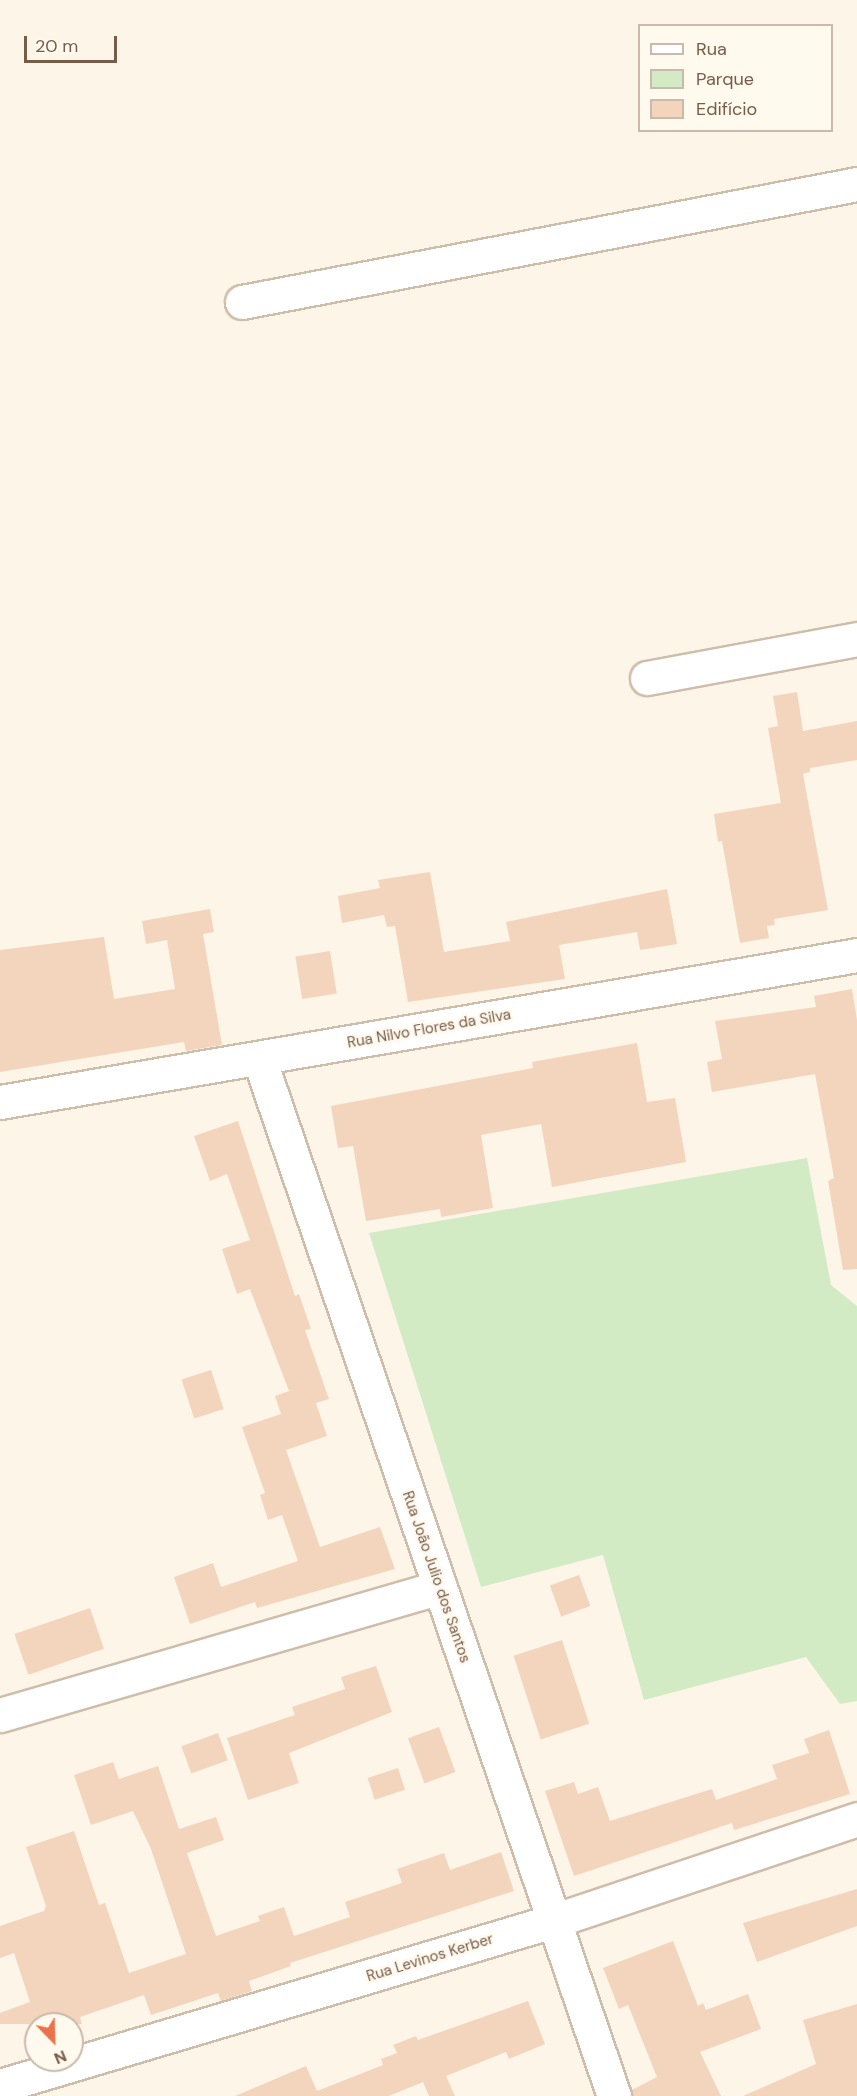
<!DOCTYPE html>
<html>
<head>
<meta charset="utf-8">
<style>
	body { margin:0 }
	#map { position:relative; width:857px; height:2096px; overflow:hidden; background:#fdf5e7; font-family:"DM Sans",sans-serif }
	div>[style] { position:absolute }
	.green>* { inset:0; background:#d3ebc5 }
	.building>* { inset:0; background:#f3d5be; transform-origin:0 0 }
	.roads { filter:drop-shadow(2px 0 #cfbdac) drop-shadow(-2px 0 #cfbdac) drop-shadow(0 2px #cfbdac) drop-shadow(0 -2px #cfbdac) }
	.minor>* { height:33px; margin:-16.5px; padding:0 16.5px; transform-origin:16.5px; border-radius:16.5px; background:#fff }
	span { translate:-50% -50%; white-space:nowrap; text-align:center; line-height:1.15; -webkit-text-stroke:5px #fff9ee; paint-order:stroke }
	.street-label { font-size:15px; color:#785c4a }
	.legend { position:absolute; left:638px; top:24px; width:195px; height:108px; box-sizing:border-box; background:#fff9ee; border:2px solid #c9baac; margin:0; padding:8px 10px; list-style:none; font-size:18px; color:#785c4a }
	.legend li { display:flex; align-items:center; gap:12px; height:30px }
	.legend b { width:30px; border:2px solid #c9baac }
	.north { position:absolute; left:24px; top:2012px; width:60px; height:60px; box-sizing:border-box; background:#fff9ee; border:2px solid #c9baac; border-radius:50%; rotate:157deg; font-size:16px; font-weight:700; line-height:24px; text-align:center; color:#785c4a }
	.north::after { content:''; display:block; margin:auto; width:21px; height:27px; background:#e9724b; clip-path:polygon(50% 0,100% 100%,50% 72%,0 100%) }
	.scale { position:absolute; left:24px; top:36px; width:93px; height:27px; box-sizing:border-box; border:3px solid #785c4a; border-top:0; padding-left:8px; font-size:18px; line-height:21px; white-space:nowrap; color:#785c4a; -webkit-text-stroke:4px #fff9ee; paint-order:stroke }
</style>
</head>
<body>
<div id="map">
	<div class="green">
		<div style="clip-path:polygon(807px 1158px,831px 1285px,857px 1306px,857px 1701px,840px 1704px,806px 1657px,644px 1700px,603px 1555px,481px 1587px,369px 1233px)"></div>
	</div>
	<div class="building">
		<div style="clip-path:polygon(797px 692px,803px 731px,857px 721px,857px 760px,810px 768px,810px 772px,803px 774px,828px 910px,774px 919px,775px 925px,767px 926px,769px 938px,740px 943px,722px 841px,718px 842px,714px 814px,781px 803px,768px 728px,778px 726px,773px 696px)"></div>
		<div style="clip-path:polygon(430px 872px,444px 952px,510px 941px,506px 922px,667px 889px,677px 944px,640px 950px,637px 932px,559px 945px,565px 979px,408px 1002px,395px 926px,387px 927px,384px 915px,342px 923px,338px 896px,380px 888px,378px 880px)"></div>
		<div style="clip-path:polygon(210px 909px,214px 932px,203px 934px,222px 1045px,186px 1051px,184px 1042px,0 1072px,0 950px,104px 937px,114px 999px,175px 989px,167px 940px,146px 944px,142px 921px)"></div>
		<div style="left:330px;top:951px;width:43px;height:35px;rotate:81deg"></div>
		<div style="clip-path:polygon(852px 989px,857px 1020px,857px 1269px,843px 1270px,828px 1181px,834px 1178px,815px 1074px,712px 1092px,707px 1062px,722px 1059px,715px 1021px,816px 1007px,814px 996px)"></div>
		<div style="clip-path:polygon(637px 1043px,647px 1102px,675px 1098px,686px 1162px,552px 1187px,541px 1124px,481px 1135px,493px 1208px,441px 1217px,440px 1209px,366px 1221px,353px 1146px,338px 1148px,331px 1106px,533px 1068px,532px 1062px)"></div>
		<div style="clip-path:polygon(238px 1121px,295px 1296px,299px 1294px,311px 1329px,305px 1330px,329px 1399px,316px 1403px,327px 1436px,286px 1450px,320px 1547px,380px 1527px,395px 1569px,257px 1608px,255px 1602px,190px 1624px,174px 1577px,213px 1563px,221px 1587px,298px 1561px,282px 1515px,268px 1520px,260px 1495px,265px 1493px,242px 1427px,281px 1414px,275px 1396px,289px 1391px,250px 1289px,237px 1294px,222px 1249px,250px 1240px,227px 1174px,210px 1181px,194px 1136px)"></div>
		<div style="left:211px;top:1370px;width:41px;height:31px;rotate:72deg"></div>
		<div style="left:579px;top:1575px;width:33px;height:31px;rotate:70deg"></div>
		<div style="left:90px;top:1608px;width:43px;height:80px;rotate:71deg"></div>
		<div style="left:562px;top:1640px;width:88px;height:51px;rotate:72deg"></div>
		<div style="clip-path:polygon(376px 1666px,392px 1712px,289px 1753px,299px 1783px,248px 1800px,227px 1738px,295px 1715px,292px 1707px,345px 1689px,341px 1677px)"></div>
		<div style="left:439px;top:1727px;width:48px;height:33px;rotate:70deg"></div>
		<div style="clip-path:polygon(829px 1730px,850px 1794px,734px 1830px,732px 1823px,574px 1876px,545px 1791px,574px 1782px,578px 1794px,598px 1787px,610px 1821px,712px 1789px,716px 1800px,777px 1779px,772px 1765px,809px 1753px,804px 1739px)"></div>
		<div style="left:218px;top:1733px;width:29px;height:39px;rotate:70deg"></div>
		<div style="clip-path:polygon(113px 1762px,119px 1779px,158px 1766px,179px 1829px,216px 1817px,224px 1840px,187px 1853px,216px 1936px,260px 1921px,258px 1916px,284px 1907px,294px 1936px,350px 1917px,345px 1902px,402px 1883px,397px 1869px,444px 1853px,450px 1870px,501px 1852px,514px 1891px,290px 1963px,291px 1966px,249px 1981px,252px 1991px,221px 2001px,218px 1993px,151px 2015px,144px 1995px,80px 2017px,82px 2024px,0 2024px,0 2013px,30px 2002px,14px 1953px,0 1958px,0 1926px,44px 1911px,46px 1906px,26px 1847px,74px 1831px,99px 1905px,105px 1903px,129px 1973px,186px 1954px,151px 1849px,133px 1811px,91px 1825px,74px 1775px)"></div>
		<div style="left:398px;top:1768px;width:23px;height:32px;rotate:72deg"></div>
		<div style="clip-path:polygon(857px 1889px,857px 1926px,757px 1962px,743px 1923px)"></div>
		<div style="clip-path:polygon(673px 1941px,698px 2006px,703px 2003px,706px 2010px,748px 1994px,761px 2029px,700px 2052px,721px 2096px,632px 2096px,632px 2090px,657px 2077px,628px 2005px,619px 2009px,603px 1968px)"></div>
		<div style="clip-path:polygon(528px 2001px,545px 2044px,509px 2059px,506px 2052px,446px 2076px,455px 2096px,429px 2096px,423px 2082px,389px 2096px,235px 2096px,306px 2066px,317px 2091px,383px 2065px,381px 2059px,397px 2053px,393px 2045px,416px 2036px,418px 2040px)"></div>
		<div style="clip-path:polygon(857px 2004px,857px 2096px,743px 2096px,816px 2064px,803px 2020px)"></div>
	</div>
	<div class="roads">
		<div class="minor">
			<div style="left:242px;top:302px;width:626px;rotate:-10.86deg"></div>
			<div style="left:647px;top:678px;width:214px;rotate:-10.5deg"></div>
			<div style="left:259px;top:1058px;width:1097px;rotate:71.12deg"></div>
			<div style="left:0;top:1102px;width:870px;rotate:-9.73deg"></div>
			<div style="left:0;top:1715px;width:458px;rotate:-16.2deg"></div>
			<div style="left:0;top:2086px;width:577px;rotate:-16.61deg"></div>
			<div style="left:553px;top:1921px;width:321px;rotate:-18.5deg"></div>
		</div>
	</div>
	<div class="street-label">
		<span style="left:429px;top:1029px;rotate:-10deg">Rua Nilvo Flores da Silva</span>
		<span style="left:436px;top:1577px;rotate:71deg">Rua João Julio dos Santos</span>
		<span style="left:430px;top:1958px;rotate:-17deg">Rua Levinos Kerber</span>
	</div>
	<ul class="legend">
	<li><b style="height:8px;background:#fff"></b>Rua</li>
	<li><b style="height:16px;background:#d3ebc5"></b>Parque</li>
	<li><b style="height:16px;background:#f3d5be"></b>Edifício</li>
	</ul>
	<div class="north">N</div>
	<div class="scale">20 m</div>
</div>
</body>
</html>
